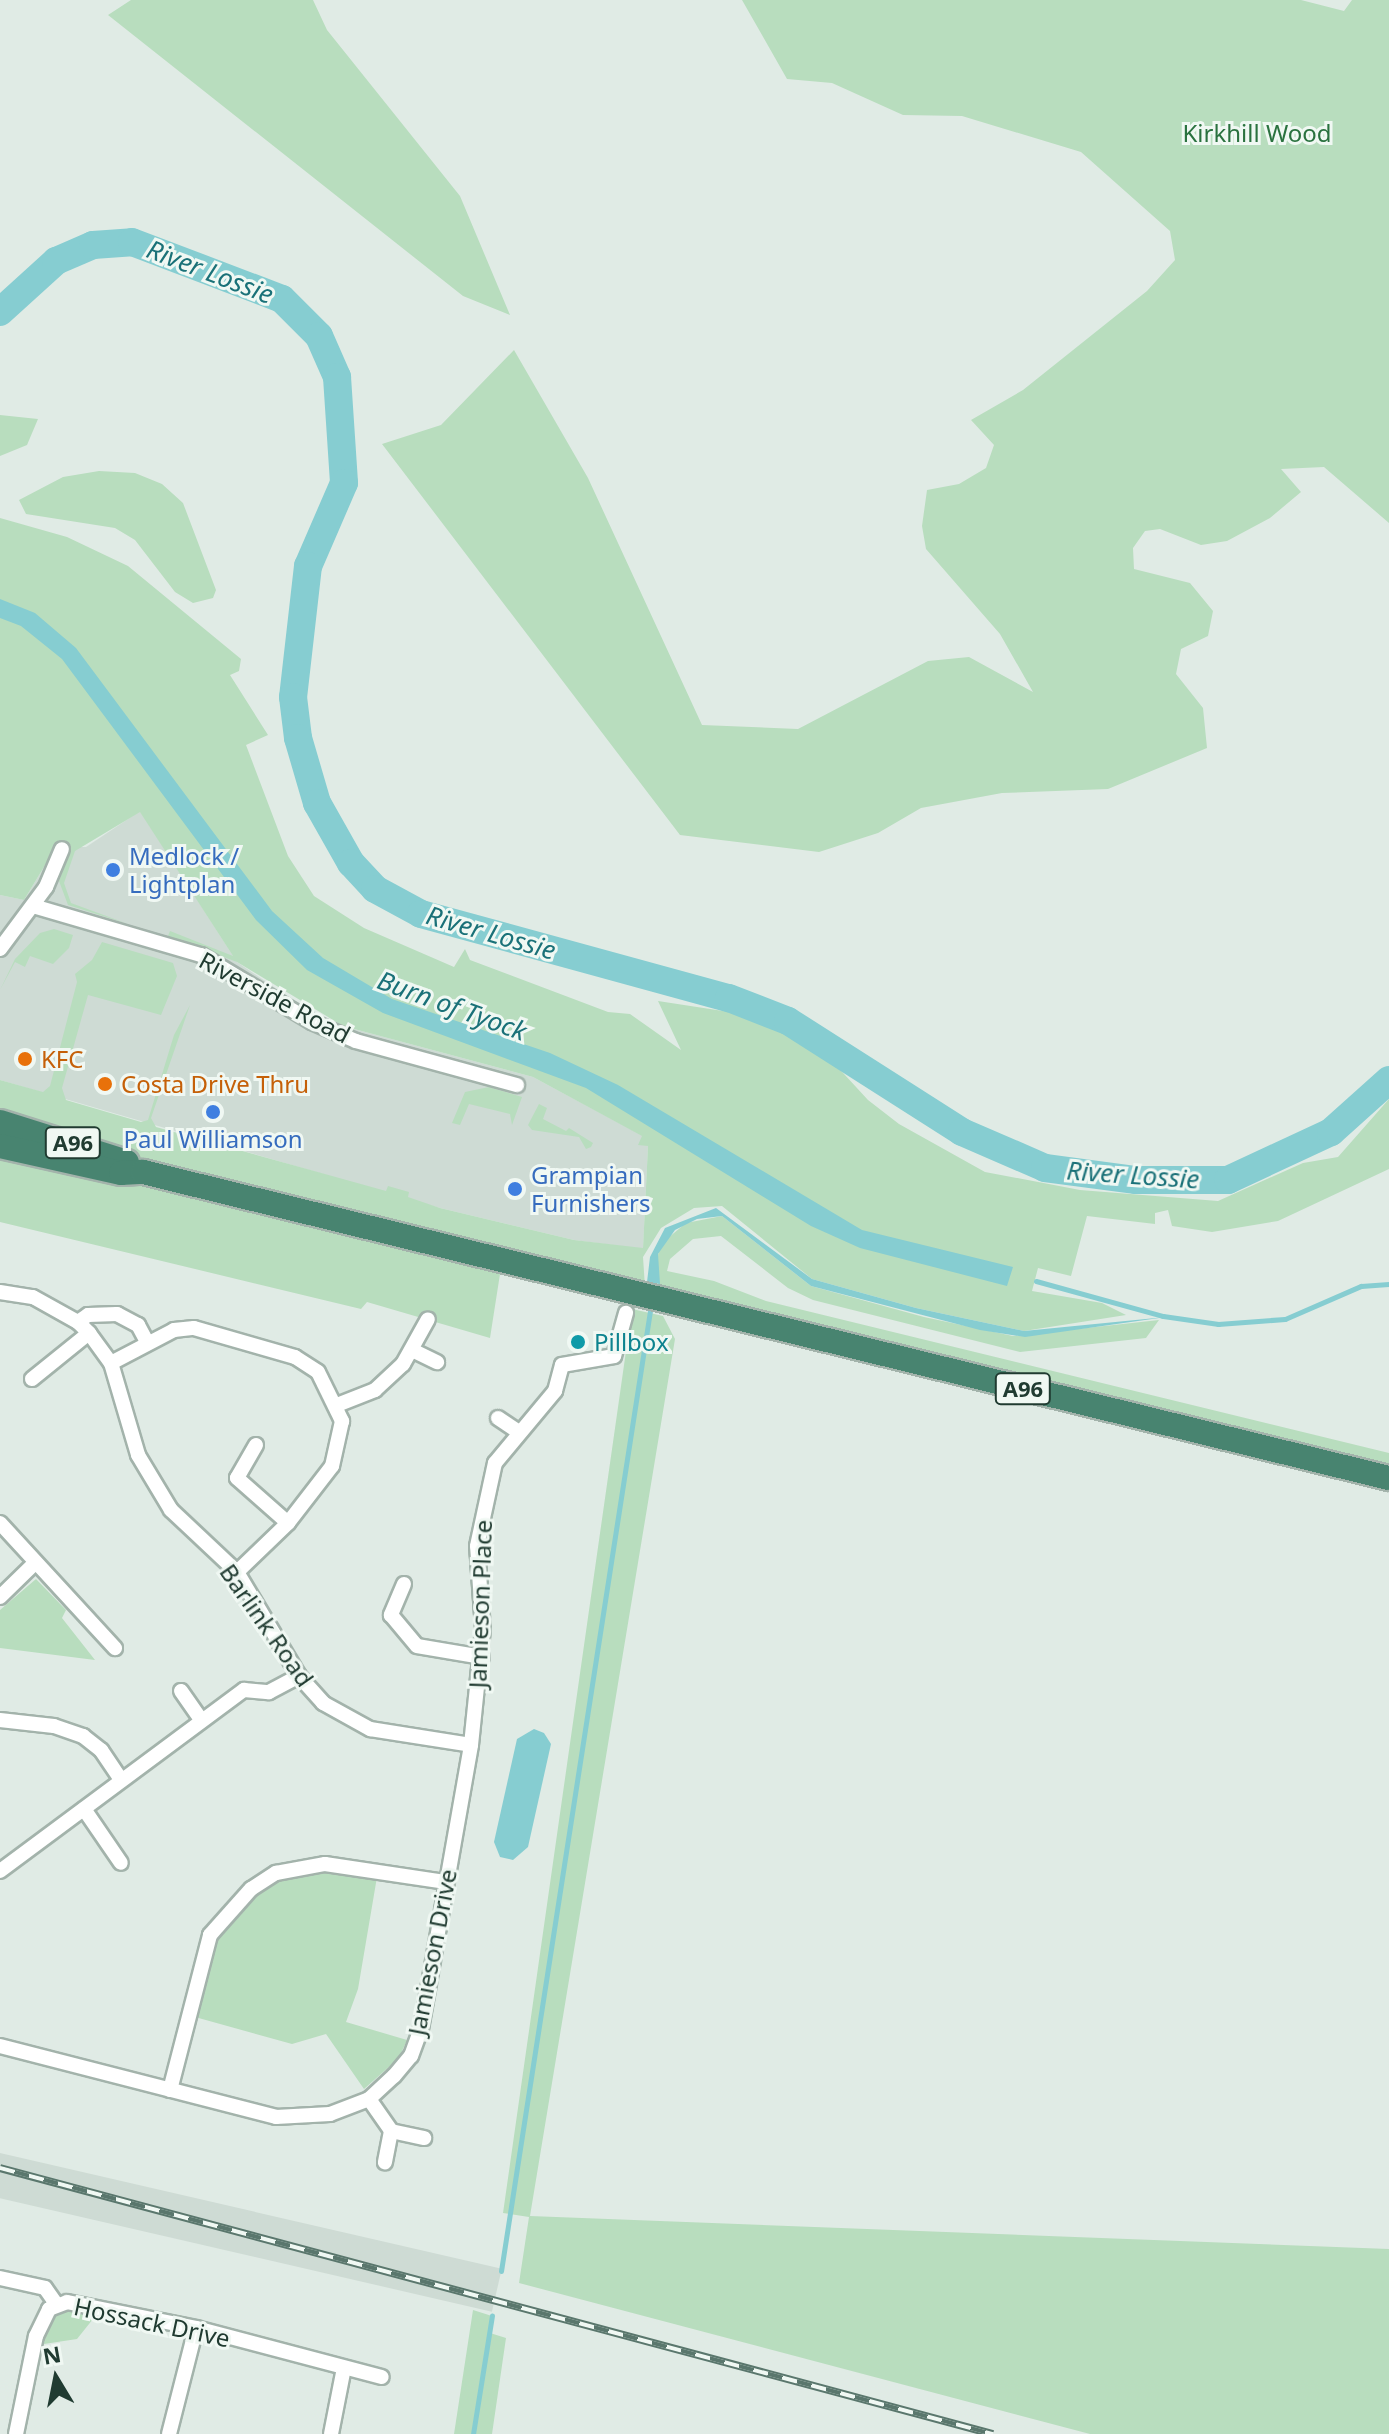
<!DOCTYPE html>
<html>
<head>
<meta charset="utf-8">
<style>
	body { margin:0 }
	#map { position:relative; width:1389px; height:2434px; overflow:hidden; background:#e0ebe5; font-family:"Noto Sans",sans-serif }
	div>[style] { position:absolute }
	.built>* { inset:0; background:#cedbd4; transform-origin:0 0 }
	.green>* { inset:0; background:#b8ddbe }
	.water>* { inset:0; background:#86cdd1 }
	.stream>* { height:5px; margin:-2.5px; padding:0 2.5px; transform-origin:2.5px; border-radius:2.5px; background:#86cdd1 }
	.river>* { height:28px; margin:-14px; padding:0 14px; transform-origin:14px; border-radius:14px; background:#86cdd1 }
	.roads { filter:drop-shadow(2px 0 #a3b3ab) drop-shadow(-2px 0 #a3b3ab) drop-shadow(0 2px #a3b3ab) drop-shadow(0 -2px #a3b3ab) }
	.minor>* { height:14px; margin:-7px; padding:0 7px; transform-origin:7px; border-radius:7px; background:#fff }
	.trunk>* { height:24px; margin:-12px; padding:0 12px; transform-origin:12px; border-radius:12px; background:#488470 }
	.rail>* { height:8px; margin-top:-4px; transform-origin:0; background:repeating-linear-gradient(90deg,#f0f8f3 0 15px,#5a776d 0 30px); box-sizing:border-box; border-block:2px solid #5a776d }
	.dots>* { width:22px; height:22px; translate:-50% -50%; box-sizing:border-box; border:4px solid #f0f8f3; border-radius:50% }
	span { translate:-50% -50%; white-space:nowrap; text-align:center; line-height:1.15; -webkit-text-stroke:6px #f0f8f3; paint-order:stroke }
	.shield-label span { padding:2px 6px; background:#f0f8f3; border:2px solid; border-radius:6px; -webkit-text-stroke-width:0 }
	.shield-label { font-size:22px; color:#203b31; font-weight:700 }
	.park-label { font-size:24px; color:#2a723f }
	.shop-label { font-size:24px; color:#366cbe }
	.left { translate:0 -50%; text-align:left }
	.street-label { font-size:24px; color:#203b31 }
	.food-label { font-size:24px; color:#c56008 }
	.culture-label { font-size:24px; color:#0d838f }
	.water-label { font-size:26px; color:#1a7178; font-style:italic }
	.north { position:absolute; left:16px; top:2338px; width:80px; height:80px; -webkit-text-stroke:6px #f0f8f3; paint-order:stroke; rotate:350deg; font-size:22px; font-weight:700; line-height:32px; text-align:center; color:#203b31 }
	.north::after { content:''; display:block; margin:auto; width:28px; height:36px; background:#203b31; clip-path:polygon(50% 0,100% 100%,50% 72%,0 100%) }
</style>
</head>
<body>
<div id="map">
	<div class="built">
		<div style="clip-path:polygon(140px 811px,237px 962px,296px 1002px,343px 1026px,533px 1077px,643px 1136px,648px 1146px,643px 1249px,574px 1240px,440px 1208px,0 1080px,0 895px,24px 900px,56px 847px,86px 847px)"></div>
		<div style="left:0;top:2153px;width:515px;height:44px;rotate:13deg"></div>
	</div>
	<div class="green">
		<div style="clip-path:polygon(131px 0,313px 0,327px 30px,460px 196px,510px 315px,463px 296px,108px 15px)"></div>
		<div style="clip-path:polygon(742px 0,1301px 0,1344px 11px,1352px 0,1389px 0,1389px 523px,1324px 467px,1281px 469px,1301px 492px,1270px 518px,1227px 541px,1201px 545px,1160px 529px,1145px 531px,1133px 548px,1134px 569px,1190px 583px,1213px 611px,1208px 636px,1181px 649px,1176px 674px,1203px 708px,1207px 748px,1108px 789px,1002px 793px,921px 808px,878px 833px,819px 852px,680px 835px,382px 444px,441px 425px,514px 350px,588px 478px,702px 725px,798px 729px,928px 661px,969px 657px,1033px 692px,1000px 634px,926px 549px,922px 526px,927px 490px,959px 484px,986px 468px,994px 445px,971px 420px,1023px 390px,1147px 291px,1175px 260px,1170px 231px,1081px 152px,962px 116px,903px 115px,832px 83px,787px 79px)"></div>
		<div style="clip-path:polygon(0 415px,38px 419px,27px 445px,0 456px)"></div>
		<div style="clip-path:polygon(99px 471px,135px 473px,162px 484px,183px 503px,216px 590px,213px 598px,193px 603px,175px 592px,135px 540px,115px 528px,26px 514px,19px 500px,63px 477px)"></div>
		<div style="clip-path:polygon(0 518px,67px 537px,128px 566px,241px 659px,239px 671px,230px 675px,268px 735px,246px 745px,288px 856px,314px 896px,364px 928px,454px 967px,465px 949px,470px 960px,608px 1012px,630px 1014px,681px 1050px,658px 1001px,749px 1015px,821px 1049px,868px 1100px,899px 1124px,985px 1172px,1080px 1190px,1218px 1201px,1303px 1163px,1338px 1157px,1389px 1099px,1389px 1169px,1278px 1221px,1212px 1232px,1172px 1226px,1168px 1210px,1155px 1213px,1155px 1224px,1087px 1216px,1071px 1276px,1038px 1268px,1032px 1291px,1102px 1303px,1126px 1315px,1024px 1331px,916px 1308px,812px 1279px,722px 1206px,694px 1208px,661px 1228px,643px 1257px,645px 1287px,250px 1190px,115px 1151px,115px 1145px,0 1108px,0 1080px,43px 1092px,50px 1086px,77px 982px,75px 974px,92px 960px,102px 942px,173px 963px,177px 976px,161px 1015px,88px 995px,62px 1088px,66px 1100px,141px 1122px,148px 1120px,174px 1035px,190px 1005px,151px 1118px,156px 1127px,386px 1191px,388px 1186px,409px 1192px,408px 1197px,440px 1208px,574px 1240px,643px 1248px,648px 1146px,638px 1145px,642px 1136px,533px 1077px,343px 1026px,237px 962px,168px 936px,170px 931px,233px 956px,140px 812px,75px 851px,64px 883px,71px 903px,128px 924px,68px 905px,59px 881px,70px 851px,56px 847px,24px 900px,0 895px)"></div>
		<div style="clip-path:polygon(54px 929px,73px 935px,69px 948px,53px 964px,30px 956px,25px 967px,15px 962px,0 990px,15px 959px,40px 933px)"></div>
		<div style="clip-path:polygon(489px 1087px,522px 1097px,512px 1125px,510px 1114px,469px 1104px,460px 1125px,452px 1123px,465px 1092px)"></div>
		<div style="clip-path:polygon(539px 1104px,547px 1108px,543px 1119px,566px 1131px,569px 1128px,593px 1143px,591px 1147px,586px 1149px,579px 1137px,532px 1130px,528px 1125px)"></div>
		<div style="clip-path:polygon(0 1155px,72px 1166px,500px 1274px,490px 1338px,367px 1302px,361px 1309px,0 1222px)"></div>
		<div style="clip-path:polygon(722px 1216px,811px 1286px,924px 1317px,1013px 1336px,1159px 1320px,1146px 1338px,1020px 1352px,813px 1300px,788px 1288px,721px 1236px,693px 1239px,670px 1259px,667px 1271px,714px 1281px,766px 1301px,1389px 1453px,1389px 1464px,690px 1292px,659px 1292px,655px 1263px,662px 1243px,686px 1223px)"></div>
		<div style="clip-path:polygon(632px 1309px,663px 1316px,675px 1339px,530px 2216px,1389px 2249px,1389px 2434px,1090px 2434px,519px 2283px,529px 2217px,503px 2213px)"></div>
		<div style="clip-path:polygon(36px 1579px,66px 1610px,62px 1618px,95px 1660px,0 1648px,0 1610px)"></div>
		<div style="clip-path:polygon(326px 1871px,377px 1877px,358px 1989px,346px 2022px,407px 2040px,399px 2058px,364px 2089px,326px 2034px,292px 2044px,195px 2017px,219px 1932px,252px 1895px,278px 1880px)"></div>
		<div style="clip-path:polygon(56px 2304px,97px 2314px,77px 2339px,44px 2344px,31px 2357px)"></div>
		<div style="clip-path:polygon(473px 2310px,492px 2316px,490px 2333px,506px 2338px,492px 2434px,454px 2434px)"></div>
	</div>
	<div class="water">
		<div style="clip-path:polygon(0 599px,35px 613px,76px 648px,272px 911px,323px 958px,392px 999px,550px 1053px,618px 1085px,862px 1230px,1013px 1267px,1007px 1286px,860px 1248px,811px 1226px,586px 1088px,383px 1013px,307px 970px,256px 920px,62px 659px,21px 626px,0 618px)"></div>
		<div style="clip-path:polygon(716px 1208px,812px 1279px,916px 1308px,1024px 1331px,1166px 1317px,1025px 1337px,980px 1330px,811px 1286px,722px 1216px,697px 1219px,675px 1230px,658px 1254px,660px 1284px,647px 1282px,650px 1257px,665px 1228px)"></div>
		<div style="clip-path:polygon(534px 1729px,544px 1733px,551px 1744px,528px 1847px,513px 1860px,500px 1857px,494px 1842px,517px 1739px)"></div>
	</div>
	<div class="stream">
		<div style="left:1036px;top:1281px;width:132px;rotate:15.4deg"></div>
		<div style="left:1163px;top:1316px;width:56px;rotate:8.3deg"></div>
		<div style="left:1218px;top:1324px;width:67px;rotate:-4.3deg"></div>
		<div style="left:1285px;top:1319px;width:83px;rotate:-23.5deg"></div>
		<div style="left:1361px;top:1286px;width:28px;rotate:-4deg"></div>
		<div style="left:501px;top:2271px;width:979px;rotate:-81.18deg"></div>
		<div style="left:473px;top:2434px;width:120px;rotate:-80.9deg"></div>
	</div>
	<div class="river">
		<div style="left:0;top:312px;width:76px;rotate:-42.3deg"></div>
		<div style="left:56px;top:261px;width:40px;rotate:-23.4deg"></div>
		<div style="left:93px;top:245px;width:39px;rotate:-4deg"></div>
		<div style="left:132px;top:242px;width:160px;rotate:20.8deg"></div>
		<div style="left:282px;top:299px;width:52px;rotate:45deg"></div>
		<div style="left:319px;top:336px;width:45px;rotate:66.3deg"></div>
		<div style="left:337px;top:377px;width:106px;rotate:86.2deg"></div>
		<div style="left:344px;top:483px;width:90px;rotate:113.4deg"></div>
		<div style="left:308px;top:566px;width:132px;rotate:96.5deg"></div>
		<div style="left:293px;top:697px;width:41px;rotate:83deg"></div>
		<div style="left:298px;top:738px;width:68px;rotate:73.7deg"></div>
		<div style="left:317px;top:803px;width:69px;rotate:60.5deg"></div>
		<div style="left:351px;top:863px;width:35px;rotate:47deg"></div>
		<div style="left:375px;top:889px;width:52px;rotate:28.5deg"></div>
		<div style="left:421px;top:914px;width:319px;rotate:15.3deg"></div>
		<div style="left:729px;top:998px;width:63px;rotate:21.3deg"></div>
		<div style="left:788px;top:1021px;width:206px;rotate:32.5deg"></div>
		<div style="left:962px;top:1132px;width:90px;rotate:23.4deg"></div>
		<div style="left:1045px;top:1168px;width:92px;rotate:7.5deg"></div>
		<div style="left:1136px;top:1180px;width:92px"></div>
		<div style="left:1228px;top:1180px;width:114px;rotate:-25deg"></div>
		<div style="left:1331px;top:1132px;width:78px;rotate:-41.9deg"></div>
	</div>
	<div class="roads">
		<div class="minor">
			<div style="left:33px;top:906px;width:175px;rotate:16.3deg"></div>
			<div style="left:201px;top:955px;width:130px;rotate:31.1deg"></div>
			<div style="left:312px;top:1022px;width:48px;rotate:23.4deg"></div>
			<div style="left:356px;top:1041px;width:167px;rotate:15.3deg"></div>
			<div style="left:0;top:949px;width:77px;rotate:-53.4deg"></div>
			<div style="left:46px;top:887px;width:41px;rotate:-67.2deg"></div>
			<div style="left:0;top:1292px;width:33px;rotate:9deg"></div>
			<div style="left:33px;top:1297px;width:51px;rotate:29.1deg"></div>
			<div style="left:78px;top:1322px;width:16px;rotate:45deg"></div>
			<div style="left:89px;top:1333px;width:37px;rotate:54deg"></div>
			<div style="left:111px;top:1363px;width:96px;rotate:73.6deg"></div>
			<div style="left:138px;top:1455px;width:64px;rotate:59deg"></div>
			<div style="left:171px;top:1510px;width:91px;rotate:43.2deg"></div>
			<div style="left:237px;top:1572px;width:121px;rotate:59.2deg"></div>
			<div style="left:299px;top:1676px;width:36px;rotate:48deg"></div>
			<div style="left:323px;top:1703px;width:54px;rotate:29deg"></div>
			<div style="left:370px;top:1729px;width:102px;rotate:9deg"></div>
			<div style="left:78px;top:1322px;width:12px;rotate:-35deg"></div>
			<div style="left:88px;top:1315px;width:29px;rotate:-2deg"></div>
			<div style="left:117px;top:1314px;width:24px;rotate:28deg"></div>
			<div style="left:138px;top:1325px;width:19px;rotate:62deg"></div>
			<div style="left:412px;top:1350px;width:28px;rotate:26deg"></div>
			<div style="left:111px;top:1363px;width:71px;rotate:-27.6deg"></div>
			<div style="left:174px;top:1330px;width:20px;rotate:-6deg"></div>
			<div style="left:194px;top:1328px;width:105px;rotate:16deg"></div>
			<div style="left:295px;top:1357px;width:27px;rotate:33deg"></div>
			<div style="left:318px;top:1372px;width:55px;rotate:63.9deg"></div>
			<div style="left:342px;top:1421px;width:46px;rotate:102.5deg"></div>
			<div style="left:332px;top:1466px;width:72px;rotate:127.7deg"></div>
			<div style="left:288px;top:1523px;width:71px;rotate:136.1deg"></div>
			<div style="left:32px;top:1379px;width:73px;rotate:-38.9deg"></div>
			<div style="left:337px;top:1405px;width:41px;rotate:-21.5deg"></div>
			<div style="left:375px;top:1390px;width:38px;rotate:-43deg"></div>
			<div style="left:403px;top:1364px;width:51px;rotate:-60.9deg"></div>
			<div style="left:498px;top:1418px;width:25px;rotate:34deg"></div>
			<div style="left:256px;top:1445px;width:38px;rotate:120deg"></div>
			<div style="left:237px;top:1478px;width:68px;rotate:41.4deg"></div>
			<div style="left:0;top:1523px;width:170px;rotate:47.4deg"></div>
			<div style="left:404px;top:1584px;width:34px;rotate:113deg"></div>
			<div style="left:391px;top:1615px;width:40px;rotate:50deg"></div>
			<div style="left:417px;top:1646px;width:66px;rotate:9.6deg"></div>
			<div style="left:0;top:1597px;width:49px;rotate:-44.2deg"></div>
			<div style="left:181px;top:1691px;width:35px;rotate:55deg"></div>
			<div style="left:0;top:1720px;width:54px;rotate:6.3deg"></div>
			<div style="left:54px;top:1726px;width:31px;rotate:19deg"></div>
			<div style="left:83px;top:1736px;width:23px;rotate:38deg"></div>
			<div style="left:101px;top:1750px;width:36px;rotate:56deg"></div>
			<div style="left:84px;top:1809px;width:65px;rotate:55.6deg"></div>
			<div style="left:0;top:1871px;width:304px;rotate:-36.6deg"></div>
			<div style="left:244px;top:1690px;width:25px;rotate:5deg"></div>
			<div style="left:269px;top:1692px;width:34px;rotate:-28deg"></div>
			<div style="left:0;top:2046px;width:285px;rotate:14.4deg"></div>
			<div style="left:276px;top:2117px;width:54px;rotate:-3.2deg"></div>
			<div style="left:330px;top:2114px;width:42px;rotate:-21deg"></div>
			<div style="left:369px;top:2099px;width:34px;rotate:-43deg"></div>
			<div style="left:394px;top:2076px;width:26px;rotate:-50deg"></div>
			<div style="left:411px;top:2056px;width:29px;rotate:-70deg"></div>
			<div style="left:421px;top:2029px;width:288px;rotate:-80deg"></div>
			<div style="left:471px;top:1745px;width:117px;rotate:-84.1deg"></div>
			<div style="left:483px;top:1629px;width:83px;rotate:-94.1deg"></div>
			<div style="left:477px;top:1546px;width:85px;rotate:-77.8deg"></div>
			<div style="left:495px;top:1463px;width:94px;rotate:-50.2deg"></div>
			<div style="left:555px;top:1391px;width:27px;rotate:-75deg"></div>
			<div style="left:562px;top:1365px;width:53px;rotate:-9.8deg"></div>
			<div style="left:614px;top:1356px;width:45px;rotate:-74.4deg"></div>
			<div style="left:170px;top:2090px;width:160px;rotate:-75.5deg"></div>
			<div style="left:210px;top:1935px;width:62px;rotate:-48.3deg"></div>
			<div style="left:251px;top:1889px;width:30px;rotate:-33deg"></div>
			<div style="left:276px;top:1873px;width:50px;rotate:-10.4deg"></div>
			<div style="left:325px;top:1864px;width:121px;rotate:8.5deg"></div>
			<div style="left:369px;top:2099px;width:39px;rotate:55deg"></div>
			<div style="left:391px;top:2131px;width:32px;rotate:101deg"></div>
			<div style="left:391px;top:2131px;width:34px;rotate:12deg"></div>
			<div style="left:0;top:2278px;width:46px;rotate:12.5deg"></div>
			<div style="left:45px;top:2288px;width:19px;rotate:55deg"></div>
			<div style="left:16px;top:2434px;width:100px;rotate:-78.5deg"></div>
			<div style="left:36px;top:2336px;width:30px;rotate:-64deg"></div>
			<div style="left:49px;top:2309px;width:19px;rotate:-21deg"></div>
			<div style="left:67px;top:2302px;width:132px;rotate:11.4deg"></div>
			<div style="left:196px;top:2328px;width:192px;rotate:14.8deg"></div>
			<div style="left:169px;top:2434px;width:109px;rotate:-75.7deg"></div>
			<div style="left:331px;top:2434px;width:67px;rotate:-78.9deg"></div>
		</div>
		<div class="trunk">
			<div style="left:0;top:1122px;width:133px;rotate:17.5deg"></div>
			<div style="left:0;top:1146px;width:124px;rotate:12.6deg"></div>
			<div style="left:121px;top:1173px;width:22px;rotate:-3deg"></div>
			<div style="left:143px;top:1172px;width:1283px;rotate:13.8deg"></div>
		</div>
	</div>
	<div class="rail">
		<div style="left:0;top:2168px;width:1028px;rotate:15deg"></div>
	</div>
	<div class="dots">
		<div style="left:113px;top:870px;background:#3f7fe0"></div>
		<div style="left:25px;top:1059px;background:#e8710a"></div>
		<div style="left:105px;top:1084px;background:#e8710a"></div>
		<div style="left:213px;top:1112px;background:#3f7fe0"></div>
		<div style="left:515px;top:1189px;background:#3f7fe0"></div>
		<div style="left:578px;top:1342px;background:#0f9aa8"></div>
	</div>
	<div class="shield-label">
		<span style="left:73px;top:1143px">A96</span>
		<span style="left:1023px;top:1389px">A96</span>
	</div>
	<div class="park-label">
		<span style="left:1257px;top:133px">Kirkhill Wood</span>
	</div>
	<div class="shop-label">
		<span class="left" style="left:129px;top:870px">Medlock /<br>Lightplan</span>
		<span style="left:213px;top:1139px">Paul Williamson</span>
		<span class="left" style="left:531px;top:1189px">Grampian<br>Furnishers</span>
	</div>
	<div class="street-label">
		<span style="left:275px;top:997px;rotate:28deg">Riverside Road</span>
		<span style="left:480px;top:1604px;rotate:-88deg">Jamieson Place</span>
		<span style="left:267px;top:1625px;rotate:55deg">Barlink Road</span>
		<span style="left:432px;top:1952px;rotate:-79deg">Jamieson Drive</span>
		<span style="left:152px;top:2322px;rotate:12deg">Hossack Drive</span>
	</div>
	<div class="food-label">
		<span class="left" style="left:41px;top:1059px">KFC</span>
		<span class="left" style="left:121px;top:1084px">Costa Drive Thru</span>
	</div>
	<div class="culture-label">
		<span class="left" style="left:594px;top:1342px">Pillbox</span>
	</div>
	<div class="water-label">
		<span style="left:210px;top:272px;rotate:21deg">River Lossie</span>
		<span style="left:491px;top:933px;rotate:16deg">River Lossie</span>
		<span style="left:452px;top:1006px;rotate:20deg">Burn of Tyock</span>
		<span style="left:1133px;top:1175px;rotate:4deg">River Lossie</span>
	</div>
	<div class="north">N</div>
</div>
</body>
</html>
